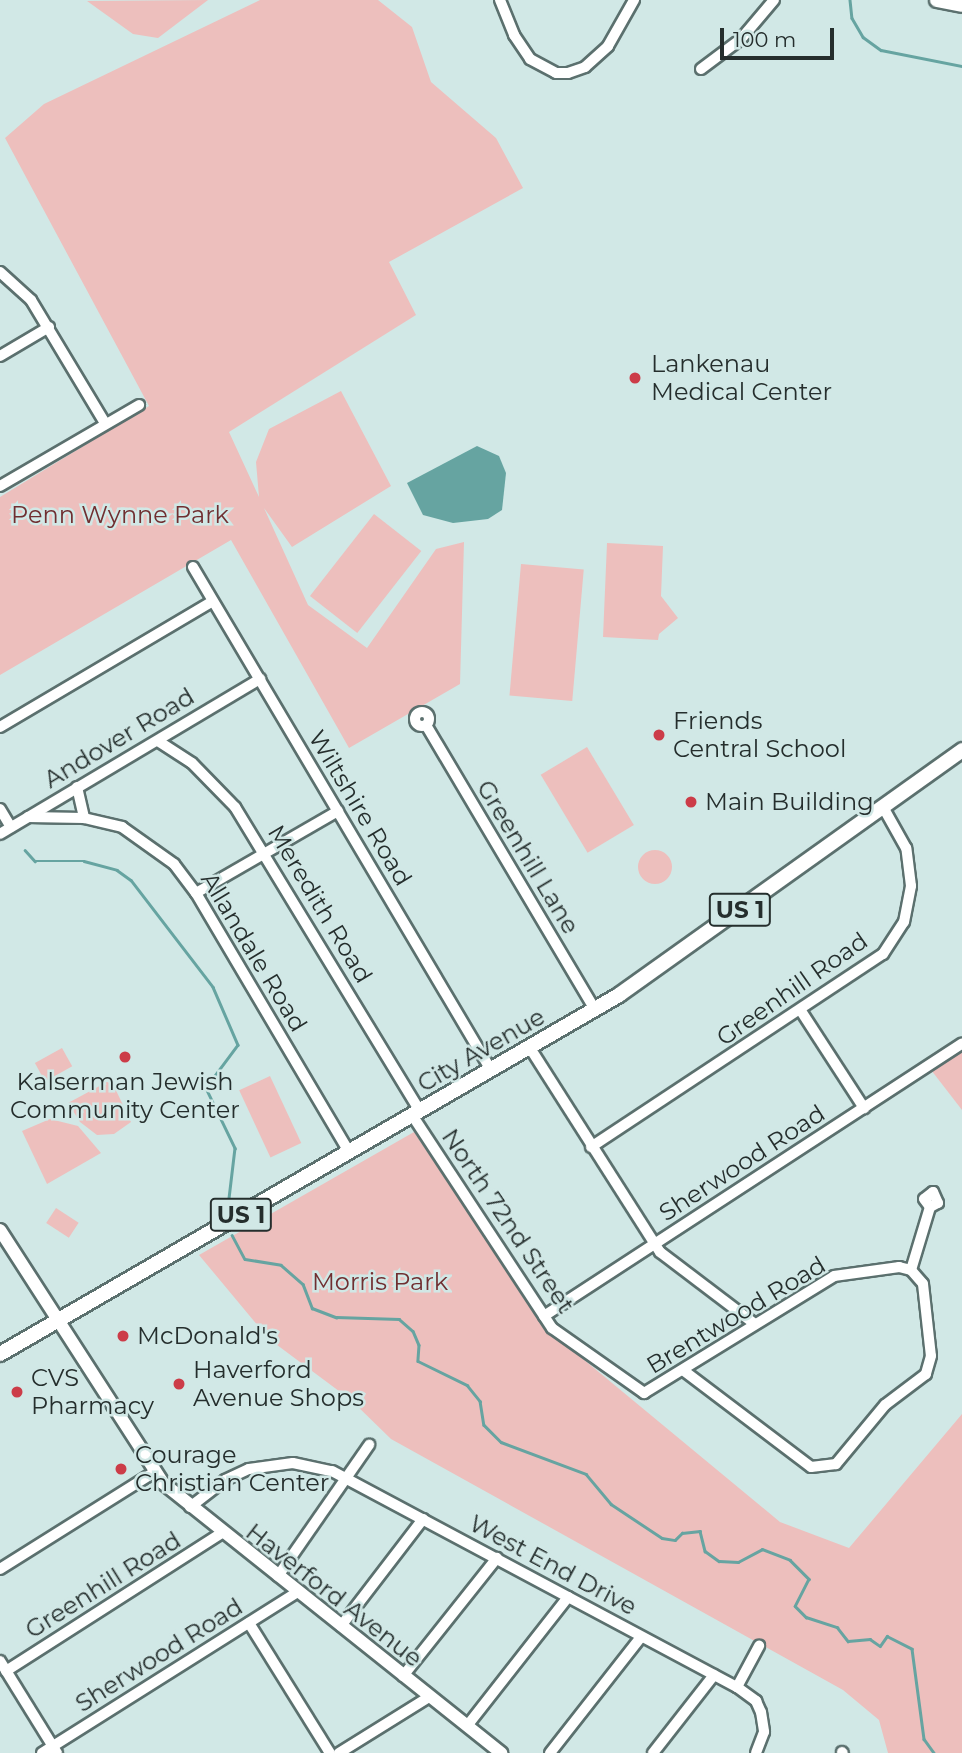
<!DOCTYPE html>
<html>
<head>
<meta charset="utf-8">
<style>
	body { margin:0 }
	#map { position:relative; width:962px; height:1753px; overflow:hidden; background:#d1e8e6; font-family:Montserrat,sans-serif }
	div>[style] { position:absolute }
	.green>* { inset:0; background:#edbfbd; transform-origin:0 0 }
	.round { border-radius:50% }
	.water>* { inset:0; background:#66a4a1 }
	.stream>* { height:2.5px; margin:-1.25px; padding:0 1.25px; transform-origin:1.25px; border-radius:1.25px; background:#66a4a1 }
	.roads { filter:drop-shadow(2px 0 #5b706e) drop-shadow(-2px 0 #5b706e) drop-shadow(0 2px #5b706e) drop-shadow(0 -2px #5b706e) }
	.minor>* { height:10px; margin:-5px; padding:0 5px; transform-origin:5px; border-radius:5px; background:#fff }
	.minor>.ring { margin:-5px; padding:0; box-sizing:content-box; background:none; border:10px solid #fff; border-radius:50% }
	.major>* { height:12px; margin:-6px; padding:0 6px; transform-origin:6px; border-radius:6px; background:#fff }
	.highway>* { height:14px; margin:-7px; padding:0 7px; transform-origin:7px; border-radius:7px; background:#fff }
	.dots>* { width:19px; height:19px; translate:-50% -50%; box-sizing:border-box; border:4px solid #d1e8e6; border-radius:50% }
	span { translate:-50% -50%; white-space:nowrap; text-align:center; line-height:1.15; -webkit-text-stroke:5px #d1e8e6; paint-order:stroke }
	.shield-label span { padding:2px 5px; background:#d1e8e6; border:2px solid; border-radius:5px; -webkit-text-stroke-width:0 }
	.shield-label { font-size:23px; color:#252e2d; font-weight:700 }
	.poi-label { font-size:24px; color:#252e2d }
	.left { translate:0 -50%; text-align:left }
	.park-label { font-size:24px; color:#702e30 }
	.street-label { font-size:24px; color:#252e2d }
	.scale { position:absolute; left:720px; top:28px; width:114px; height:32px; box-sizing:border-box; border:4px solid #252e2d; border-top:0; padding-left:9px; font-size:21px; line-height:24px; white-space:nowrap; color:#252e2d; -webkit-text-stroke:5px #d1e8e6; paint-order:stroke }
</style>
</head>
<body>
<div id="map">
	<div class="green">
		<div style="clip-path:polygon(208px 0,158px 38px,133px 34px,87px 1px)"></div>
		<div style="clip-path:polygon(260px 0,378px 0,412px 27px,431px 82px,496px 138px,523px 188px,389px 262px,416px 315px,229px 432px,259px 497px,256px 462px,269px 429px,341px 391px,391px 486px,292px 547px,264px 508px,308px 605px,367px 648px,436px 549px,464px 542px,460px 684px,349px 748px,231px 540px,0 675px,0 497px,149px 406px,5px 138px,44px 104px)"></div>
		<div style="left:374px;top:514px;width:60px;height:104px;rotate:38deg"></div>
		<div style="clip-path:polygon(607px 543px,663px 546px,661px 596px,678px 618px,659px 634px,658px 640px,603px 637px)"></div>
		<div style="left:521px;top:564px;width:63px;height:132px;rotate:5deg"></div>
		<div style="left:587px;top:747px;width:91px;height:54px;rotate:59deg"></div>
		<div class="round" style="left:638px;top:850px;width:34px;height:34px"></div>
		<div style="clip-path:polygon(962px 1044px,962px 1110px,928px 1066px)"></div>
		<div style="left:62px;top:1048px;width:21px;height:31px;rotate:61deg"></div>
		<div style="left:270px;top:1076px;width:74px;height:34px;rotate:65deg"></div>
		<div style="clip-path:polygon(107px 1082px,113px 1084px,131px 1122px,114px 1134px,97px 1135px,80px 1122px,68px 1103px)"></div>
		<div style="clip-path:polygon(50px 1119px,78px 1126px,101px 1153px,47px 1184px,22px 1131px)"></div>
		<div style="clip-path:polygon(414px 1132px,548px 1330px,780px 1522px,849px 1548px,962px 1414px,962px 1753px,888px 1753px,879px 1720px,843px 1690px,391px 1439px,351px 1400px,269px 1339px,199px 1255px)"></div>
		<div style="left:56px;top:1208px;width:27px;height:18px;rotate:33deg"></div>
	</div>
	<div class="water">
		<div style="clip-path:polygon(477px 446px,499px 456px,506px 473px,502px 510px,488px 519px,453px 523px,423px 515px,407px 483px)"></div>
	</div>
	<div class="stream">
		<div style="left:850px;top:0;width:18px;rotate:84deg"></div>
		<div style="left:852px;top:18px;width:22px;rotate:60deg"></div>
		<div style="left:863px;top:37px;width:22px;rotate:36deg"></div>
		<div style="left:881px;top:50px;width:83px;rotate:11.2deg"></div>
		<div style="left:25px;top:850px;width:15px;rotate:48deg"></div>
		<div style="left:35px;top:861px;width:49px"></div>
		<div style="left:84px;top:861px;width:34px;rotate:15deg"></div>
		<div style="left:117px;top:870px;width:17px;rotate:36deg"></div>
		<div style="left:131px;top:880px;width:135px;rotate:52.5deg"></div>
		<div style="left:213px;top:987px;width:63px;rotate:66.7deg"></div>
		<div style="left:238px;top:1045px;width:54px;rotate:126.7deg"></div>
		<div style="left:206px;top:1088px;width:67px;rotate:64.2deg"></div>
		<div style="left:235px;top:1148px;width:59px;rotate:96.8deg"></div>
		<div style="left:232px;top:1235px;width:27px;rotate:62deg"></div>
		<div style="left:245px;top:1259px;width:36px;rotate:9deg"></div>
		<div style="left:281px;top:1265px;width:29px;rotate:41deg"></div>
		<div style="left:303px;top:1284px;width:26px;rotate:69deg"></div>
		<div style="left:312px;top:1308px;width:26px;rotate:21deg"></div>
		<div style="left:336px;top:1317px;width:63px;rotate:1.8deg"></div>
		<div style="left:399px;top:1319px;width:18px;rotate:41deg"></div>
		<div style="left:413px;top:1331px;width:15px;rotate:67deg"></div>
		<div style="left:419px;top:1345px;width:16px;rotate:94deg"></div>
		<div style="left:418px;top:1361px;width:55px;rotate:26.1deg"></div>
		<div style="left:467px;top:1385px;width:21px;rotate:51deg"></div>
		<div style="left:480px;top:1401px;width:24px;rotate:81deg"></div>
		<div style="left:484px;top:1425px;width:24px;rotate:45deg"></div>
		<div style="left:501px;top:1442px;width:91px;rotate:20.6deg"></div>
		<div style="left:586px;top:1474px;width:39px;rotate:50deg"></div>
		<div style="left:611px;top:1504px;width:61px;rotate:33.7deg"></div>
		<div style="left:662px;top:1538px;width:13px;rotate:9deg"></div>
		<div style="left:675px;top:1540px;width:10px;rotate:-45deg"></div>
		<div style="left:682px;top:1533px;width:18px;rotate:-6deg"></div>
		<div style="left:700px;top:1531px;width:21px;rotate:76deg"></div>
		<div style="left:705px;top:1551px;width:17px;rotate:36deg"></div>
		<div style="left:719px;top:1561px;width:19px;rotate:3deg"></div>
		<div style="left:738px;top:1562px;width:27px;rotate:-28deg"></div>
		<div style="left:762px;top:1549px;width:30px;rotate:21deg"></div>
		<div style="left:790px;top:1560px;width:27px;rotate:45deg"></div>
		<div style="left:809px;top:1579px;width:30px;rotate:117deg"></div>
		<div style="left:795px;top:1606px;width:16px;rotate:45deg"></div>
		<div style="left:806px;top:1617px;width:33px;rotate:18deg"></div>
		<div style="left:837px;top:1627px;width:18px;rotate:52deg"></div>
		<div style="left:848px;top:1641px;width:22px;rotate:-5deg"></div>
		<div style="left:870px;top:1639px;width:12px;rotate:35deg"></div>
		<div style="left:880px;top:1646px;width:12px;rotate:-55deg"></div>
		<div style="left:887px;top:1636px;width:28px;rotate:27deg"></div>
		<div style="left:912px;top:1649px;width:91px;rotate:82.4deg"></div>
		<div style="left:924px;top:1739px;width:17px;rotate:54deg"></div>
	</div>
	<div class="roads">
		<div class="minor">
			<div style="left:500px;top:0;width:38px;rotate:68deg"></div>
			<div style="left:514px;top:35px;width:29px;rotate:56deg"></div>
			<div style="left:530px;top:59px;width:30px;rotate:28deg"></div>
			<div style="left:556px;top:73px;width:12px"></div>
			<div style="left:568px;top:73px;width:18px;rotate:-19deg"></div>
			<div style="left:585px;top:67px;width:31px;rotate:-42deg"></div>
			<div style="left:608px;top:46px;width:53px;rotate:-60.5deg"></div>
			<div style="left:701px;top:69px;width:50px;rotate:-36.9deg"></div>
			<div style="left:741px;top:39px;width:51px;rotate:-49.8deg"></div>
			<div style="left:0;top:272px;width:42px;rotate:42.1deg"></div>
			<div style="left:31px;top:300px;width:144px;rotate:59deg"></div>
			<div style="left:0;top:356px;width:57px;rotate:-30.6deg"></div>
			<div style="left:0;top:486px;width:161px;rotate:-30.2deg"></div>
			<div style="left:193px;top:567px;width:585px;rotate:59.36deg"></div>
			<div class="ring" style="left:415px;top:712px;width:4px;height:4px"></div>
			<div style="left:426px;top:725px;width:331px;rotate:59.3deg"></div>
			<div style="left:0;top:727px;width:247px;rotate:-30.6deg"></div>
			<div style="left:158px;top:741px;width:40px;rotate:32.9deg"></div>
			<div style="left:192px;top:763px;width:62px;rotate:45.7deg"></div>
			<div style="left:235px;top:807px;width:356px;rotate:58.7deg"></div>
			<div style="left:77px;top:787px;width:32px;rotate:77deg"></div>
			<div style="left:0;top:809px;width:21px;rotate:59deg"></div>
			<div style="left:28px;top:817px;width:56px;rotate:1deg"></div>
			<div style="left:84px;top:818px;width:39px;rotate:13deg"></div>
			<div style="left:122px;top:827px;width:64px;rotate:35.4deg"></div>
			<div style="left:174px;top:864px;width:36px;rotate:53deg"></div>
			<div style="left:196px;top:893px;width:301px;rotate:59.4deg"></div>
			<div style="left:0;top:834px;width:303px;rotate:-30.8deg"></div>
			<div style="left:196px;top:893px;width:164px;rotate:-30deg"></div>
			<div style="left:801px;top:1011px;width:116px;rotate:57deg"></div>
			<div style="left:530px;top:1048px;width:242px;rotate:57.5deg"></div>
			<div style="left:660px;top:1252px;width:119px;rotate:37.2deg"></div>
			<div style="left:412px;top:1115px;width:255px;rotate:56.7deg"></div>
			<div style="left:552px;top:1328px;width:113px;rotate:35.2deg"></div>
			<div style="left:644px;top:1393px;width:223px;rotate:-31.6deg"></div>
			<div style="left:834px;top:1276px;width:66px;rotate:-7.9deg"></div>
			<div style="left:899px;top:1267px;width:12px;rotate:14deg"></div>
			<div style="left:911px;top:1270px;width:18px;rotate:49deg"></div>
			<div style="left:923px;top:1284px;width:72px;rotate:83.7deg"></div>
			<div style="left:931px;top:1356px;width:19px;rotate:106deg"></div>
			<div style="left:926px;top:1374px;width:51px;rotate:142.9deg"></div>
			<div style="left:885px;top:1405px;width:77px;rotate:129.7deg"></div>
			<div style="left:836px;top:1464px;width:25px;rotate:173deg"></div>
			<div style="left:811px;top:1467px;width:159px;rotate:-142.9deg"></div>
			<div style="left:591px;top:1147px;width:350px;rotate:-33.5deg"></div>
			<div style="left:883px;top:954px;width:38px;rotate:-57deg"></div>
			<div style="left:904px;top:922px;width:37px;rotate:-79deg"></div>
			<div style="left:911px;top:886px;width:38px;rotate:-97deg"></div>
			<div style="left:906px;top:848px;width:47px;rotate:-119.3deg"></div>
			<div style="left:911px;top:1270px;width:66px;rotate:-73.2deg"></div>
			<div style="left:930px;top:1207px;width:9px;rotate:-27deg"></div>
			<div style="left:938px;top:1203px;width:12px;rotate:-114deg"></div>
			<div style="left:933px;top:1192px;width:11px;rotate:142deg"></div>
			<div style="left:924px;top:1199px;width:10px;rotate:53deg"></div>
			<div style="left:544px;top:1316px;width:499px;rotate:-33.1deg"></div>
			<div style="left:190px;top:1507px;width:44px;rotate:-37.6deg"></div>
			<div style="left:225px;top:1480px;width:26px;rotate:-25deg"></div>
			<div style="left:249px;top:1469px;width:44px;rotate:-7.8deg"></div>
			<div style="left:293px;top:1463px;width:40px;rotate:12deg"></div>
			<div style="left:332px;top:1471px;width:459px;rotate:28.1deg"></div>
			<div style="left:737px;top:1687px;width:24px;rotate:36deg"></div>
			<div style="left:756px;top:1701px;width:12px;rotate:66deg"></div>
			<div style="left:761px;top:1712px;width:20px;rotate:81deg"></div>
			<div style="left:764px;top:1732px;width:22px;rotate:111deg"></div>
			<div style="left:0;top:1569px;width:181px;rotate:-32.1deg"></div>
			<div style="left:278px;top:1576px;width:160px;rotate:-55.2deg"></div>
			<div style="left:249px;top:1623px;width:153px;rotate:58.1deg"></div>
			<div style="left:341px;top:1626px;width:135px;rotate:-52.5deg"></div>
			<div style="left:0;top:1661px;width:108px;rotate:58.2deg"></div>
			<div style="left:6px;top:1671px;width:256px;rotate:-32.6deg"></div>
			<div style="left:403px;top:1676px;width:151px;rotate:-51.5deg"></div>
			<div style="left:737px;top:1687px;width:47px;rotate:-61.8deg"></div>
			<div style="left:467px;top:1726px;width:164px;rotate:-51.9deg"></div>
			<div style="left:842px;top:1752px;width:1px;rotate:45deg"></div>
			<div style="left:42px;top:1753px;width:302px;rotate:-32.2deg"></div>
			<div style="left:339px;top:1753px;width:106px;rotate:-31.9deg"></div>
			<div style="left:550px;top:1753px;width:147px;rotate:-51.9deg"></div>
			<div style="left:653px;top:1753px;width:99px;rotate:-52deg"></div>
		</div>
		<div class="major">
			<div style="left:0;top:1230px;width:301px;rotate:57.2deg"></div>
			<div style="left:163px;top:1483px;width:433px;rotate:38.6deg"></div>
		</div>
		<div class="highway">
			<div style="left:937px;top:0;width:25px;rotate:11deg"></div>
			<div style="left:0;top:1354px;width:716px;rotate:-30.11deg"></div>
			<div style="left:619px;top:995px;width:422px;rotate:-35.5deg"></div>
		</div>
	</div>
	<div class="dots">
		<div style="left:635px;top:378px;background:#cc3c48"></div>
		<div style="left:659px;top:735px;background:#cc3c48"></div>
		<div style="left:691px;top:802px;background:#cc3c48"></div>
		<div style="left:125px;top:1057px;background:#cc3c48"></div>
		<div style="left:123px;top:1336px;background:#cc3c48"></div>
		<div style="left:179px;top:1384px;background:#cc3c48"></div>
		<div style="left:17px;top:1392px;background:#cc3c48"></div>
		<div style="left:121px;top:1469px;background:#cc3c48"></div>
	</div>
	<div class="shield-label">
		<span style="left:740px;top:910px">US 1</span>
		<span style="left:241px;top:1215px">US 1</span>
	</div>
	<div class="poi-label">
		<span class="left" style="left:651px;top:378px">Lankenau<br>Medical Center</span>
		<span class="left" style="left:673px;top:735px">Friends<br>Central School</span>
		<span class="left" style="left:705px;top:802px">Main Building</span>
		<span style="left:125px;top:1096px">Kalserman Jewish<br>Community Center</span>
		<span class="left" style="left:137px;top:1336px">McDonald's</span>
		<span class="left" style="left:193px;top:1384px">Haverford<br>Avenue Shops</span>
		<span class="left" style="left:31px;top:1392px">CVS<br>Pharmacy</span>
		<span class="left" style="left:135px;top:1469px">Courage<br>Christian Center</span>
	</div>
	<div class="park-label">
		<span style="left:120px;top:515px">Penn Wynne Park</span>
		<span style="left:380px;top:1282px">Morris Park</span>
	</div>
	<div class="street-label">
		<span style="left:119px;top:738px;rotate:-31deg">Andover Road</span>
		<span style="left:360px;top:808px;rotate:59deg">Wiltshire Road</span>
		<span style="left:528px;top:857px;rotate:59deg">Greenhill Lane</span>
		<span style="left:320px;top:904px;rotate:59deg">Meredith Road</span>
		<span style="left:254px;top:952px;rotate:59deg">Allandale Road</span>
		<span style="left:792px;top:989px;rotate:-35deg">Greenhill Road</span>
		<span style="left:481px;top:1050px;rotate:-30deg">City Avenue</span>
		<span style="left:742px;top:1163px;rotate:-33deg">Sherwood Road</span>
		<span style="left:508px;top:1221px;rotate:56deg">North 72nd Street</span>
		<span style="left:736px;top:1315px;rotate:-31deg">Brentwood Road</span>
		<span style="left:553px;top:1565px;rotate:28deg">West End Drive</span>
		<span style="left:103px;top:1585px;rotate:-32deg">Greenhill Road</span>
		<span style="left:334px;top:1595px;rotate:38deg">Haverford Avenue</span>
		<span style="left:159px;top:1655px;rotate:-32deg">Sherwood Road</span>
	</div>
	<div class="scale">100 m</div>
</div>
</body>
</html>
